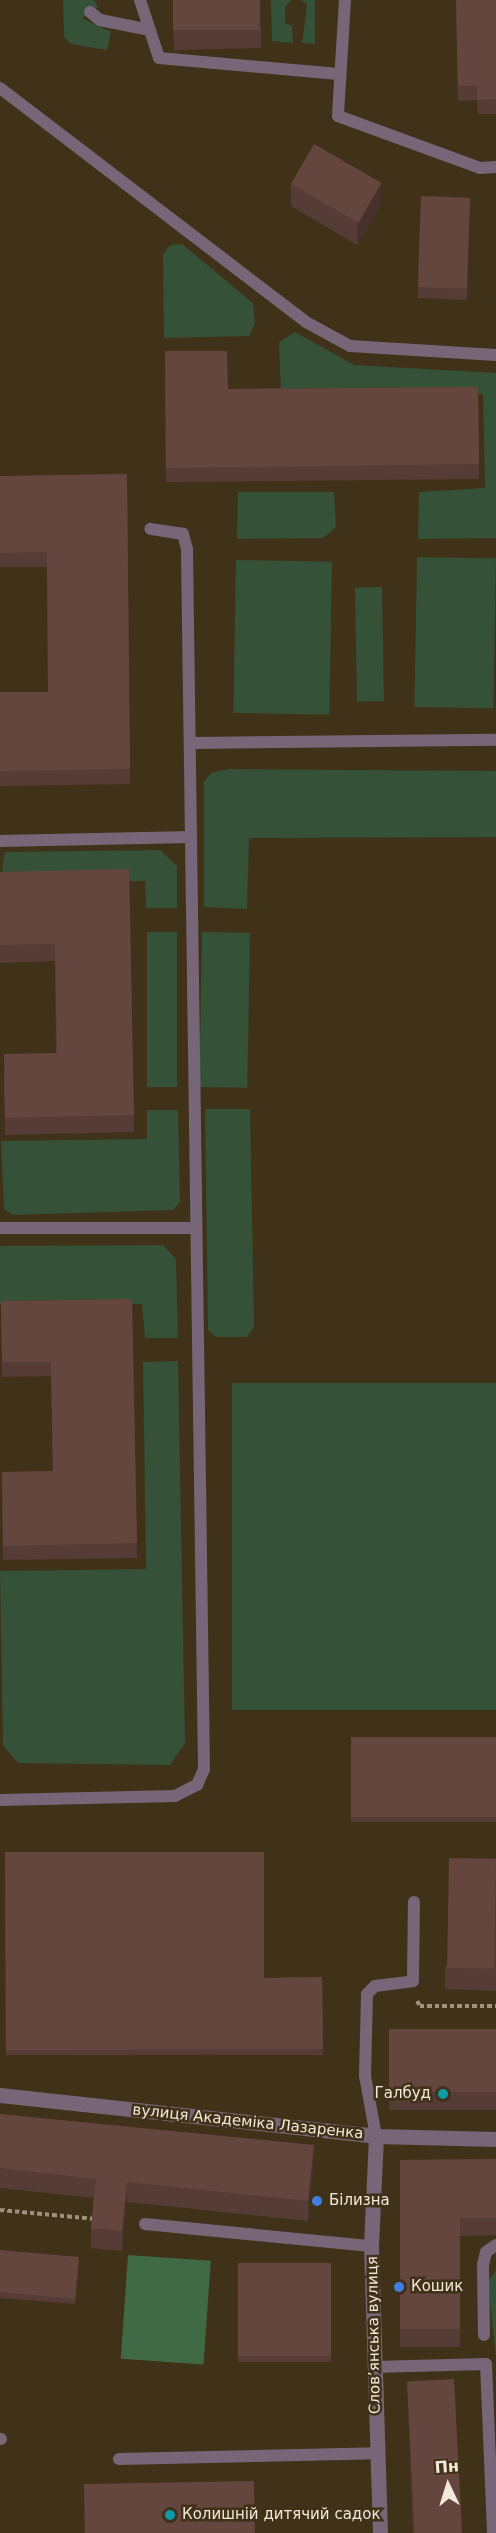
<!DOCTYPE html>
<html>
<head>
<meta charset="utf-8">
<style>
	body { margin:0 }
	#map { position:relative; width:496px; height:2533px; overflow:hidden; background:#403119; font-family:"DejaVu Sans",sans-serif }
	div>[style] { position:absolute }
	.green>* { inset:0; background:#355138; transform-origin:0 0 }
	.forest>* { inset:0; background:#406945; transform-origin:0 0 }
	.path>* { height:4px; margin-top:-2px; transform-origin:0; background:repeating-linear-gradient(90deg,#9e927f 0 4.5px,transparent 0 7.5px) }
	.service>* { height:12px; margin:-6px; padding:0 6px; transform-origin:6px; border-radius:6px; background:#766677 }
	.minor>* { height:15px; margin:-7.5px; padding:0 7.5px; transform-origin:7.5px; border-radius:7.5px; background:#766677 }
	.wall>* { inset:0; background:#563c36; transform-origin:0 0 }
	.shaded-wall>* { inset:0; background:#46312c }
	.building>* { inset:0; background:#64463f; transform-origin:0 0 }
	.dots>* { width:16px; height:16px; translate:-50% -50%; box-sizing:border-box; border:3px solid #403119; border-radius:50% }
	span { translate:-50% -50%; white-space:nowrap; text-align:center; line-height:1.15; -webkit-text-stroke:5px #403119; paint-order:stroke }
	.poi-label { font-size:15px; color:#f3e9db }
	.right { translate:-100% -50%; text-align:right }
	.left { translate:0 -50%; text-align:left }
	.street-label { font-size:15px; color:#f3e9db }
	.north { position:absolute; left:418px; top:2455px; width:60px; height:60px; -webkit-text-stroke:4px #403119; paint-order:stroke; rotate:356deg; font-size:16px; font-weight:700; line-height:24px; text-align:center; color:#f3e9db }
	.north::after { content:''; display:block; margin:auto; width:21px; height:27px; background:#f3e9db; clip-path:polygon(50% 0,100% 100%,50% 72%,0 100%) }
</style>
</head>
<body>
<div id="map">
	<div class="green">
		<div style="clip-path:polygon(63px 0,94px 0,98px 7px,82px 18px,111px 32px,107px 50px,71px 44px,64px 37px)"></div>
		<div style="clip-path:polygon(271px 0,291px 0,285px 7px,285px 23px,292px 26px,293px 43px,272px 41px)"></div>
		<div style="clip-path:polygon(300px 0,315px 0,315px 44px,302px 43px,307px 4px)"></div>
		<div style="clip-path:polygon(182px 244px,253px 303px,255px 323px,249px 336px,164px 338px,163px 255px,170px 245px)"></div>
		<div style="clip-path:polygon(295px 332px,354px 365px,496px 373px,496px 538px,418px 539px,419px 492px,485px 488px,483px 394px,281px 395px,279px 342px)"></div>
		<div style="clip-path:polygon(238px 492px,334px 492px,336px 527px,323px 538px,237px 539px)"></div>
		<div style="left:417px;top:557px;width:79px;height:150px;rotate:1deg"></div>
		<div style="left:236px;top:560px;width:96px;height:153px;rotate:1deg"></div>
		<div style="left:382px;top:587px;width:114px;height:27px;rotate:89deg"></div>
		<div style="clip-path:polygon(228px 769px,496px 771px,496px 837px,249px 838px,247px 909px,204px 907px,204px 782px,211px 773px)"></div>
		<div style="clip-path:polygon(160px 850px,177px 866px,177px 908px,146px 908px,145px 881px,0 883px,5px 852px)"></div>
		<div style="left:147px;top:932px;width:30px;height:155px"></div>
		<div style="left:202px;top:932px;width:48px;height:155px;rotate:1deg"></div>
		<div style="clip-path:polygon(205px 1109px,250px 1109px,254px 1327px,247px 1337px,216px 1337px,208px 1330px)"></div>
		<div style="clip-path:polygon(147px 1110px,178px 1110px,180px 1202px,173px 1210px,13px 1215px,4px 1209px,1px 1141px,147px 1139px)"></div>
		<div style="clip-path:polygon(163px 1245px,176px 1259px,178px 1338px,145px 1338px,142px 1304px,0 1304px,0 1246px)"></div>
		<div style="clip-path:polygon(178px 1361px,185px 1743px,170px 1765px,18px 1763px,3px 1745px,0 1571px,146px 1569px,143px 1362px)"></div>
		<div style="left:496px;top:1383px;width:327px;height:264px;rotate:90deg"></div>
		<div style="clip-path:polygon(496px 2270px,496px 2358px,488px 2282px)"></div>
	</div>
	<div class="forest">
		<div style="left:128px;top:2255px;width:83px;height:104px;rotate:4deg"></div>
	</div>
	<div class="path">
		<div style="left:417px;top:2001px;width:6px;rotate:59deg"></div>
		<div style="left:420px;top:2006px;width:76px"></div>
		<div style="left:0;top:2210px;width:96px;rotate:5.4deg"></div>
	</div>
	<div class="service">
		<div style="left:140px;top:0;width:61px;rotate:71.9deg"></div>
		<div style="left:159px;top:58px;width:180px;rotate:5.1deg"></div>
		<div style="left:345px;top:0;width:116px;rotate:93.5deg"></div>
		<div style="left:338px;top:116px;width:151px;rotate:20.1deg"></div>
		<div style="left:480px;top:168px;width:16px;rotate:-4deg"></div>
		<div style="left:90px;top:12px;width:13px;rotate:39deg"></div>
		<div style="left:100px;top:20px;width:51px;rotate:11.3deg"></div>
		<div style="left:0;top:88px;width:385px;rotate:37.4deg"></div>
		<div style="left:306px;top:322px;width:50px;rotate:28.6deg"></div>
		<div style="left:350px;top:346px;width:146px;rotate:3.5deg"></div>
		<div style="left:193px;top:743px;width:303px;rotate:-0.6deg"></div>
		<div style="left:0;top:841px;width:191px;rotate:-1.2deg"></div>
		<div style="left:0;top:1228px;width:193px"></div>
		<div style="left:0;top:1800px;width:175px;rotate:-1.3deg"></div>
		<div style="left:175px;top:1796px;width:25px;rotate:-27deg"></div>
		<div style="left:197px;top:1785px;width:17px;rotate:-66deg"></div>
		<div style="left:204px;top:1769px;width:1220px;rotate:-90.8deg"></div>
		<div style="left:187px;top:549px;width:16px;rotate:-105deg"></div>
		<div style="left:183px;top:534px;width:33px;rotate:-171deg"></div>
		<div style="left:376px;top:2136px;width:61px;rotate:-100.4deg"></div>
		<div style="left:365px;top:2076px;width:82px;rotate:-88.6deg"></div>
		<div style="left:367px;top:1994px;width:11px;rotate:-45deg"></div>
		<div style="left:375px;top:1986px;width:38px;rotate:-7deg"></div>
		<div style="left:413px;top:1981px;width:79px;rotate:-89.3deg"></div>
		<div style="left:145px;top:2224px;width:227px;rotate:5.6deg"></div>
		<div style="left:484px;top:2335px;width:70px;rotate:-90.8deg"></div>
		<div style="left:483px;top:2265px;width:13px;rotate:-77deg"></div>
		<div style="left:486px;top:2252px;width:12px;rotate:-35deg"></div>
		<div style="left:374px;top:2367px;width:112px;rotate:-1.5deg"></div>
		<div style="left:486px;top:2364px;width:169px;rotate:87.6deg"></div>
		<div style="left:0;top:2439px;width:1px"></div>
		<div style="left:119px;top:2459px;width:258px;rotate:-1.3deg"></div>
	</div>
	<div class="minor">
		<div style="left:0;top:2095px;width:378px;rotate:6.2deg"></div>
		<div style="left:376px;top:2136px;width:120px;rotate:1.4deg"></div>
		<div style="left:376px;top:2136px;width:110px;rotate:92.6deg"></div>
		<div style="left:371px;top:2246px;width:287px;rotate:88.2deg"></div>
	</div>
	<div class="wall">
		<div style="clip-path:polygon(173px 0,261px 28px,261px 48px,174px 50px)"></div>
		<div style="clip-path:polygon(456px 0,496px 0,496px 114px,478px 114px,477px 100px,458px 101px)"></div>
		<div style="clip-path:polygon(291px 184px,381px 205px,357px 245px,291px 206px)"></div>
		<div style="clip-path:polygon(470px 198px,467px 300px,418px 298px,418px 287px)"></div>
		<div style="clip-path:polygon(165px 351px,228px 389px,478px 387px,479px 479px,166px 482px)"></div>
		<div style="clip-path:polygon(127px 474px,130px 784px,0 786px,0 692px,48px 692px,47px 567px,0 567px,0 476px)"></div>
		<div style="clip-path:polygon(129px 869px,134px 1132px,5px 1135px,4px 1072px,56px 1053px,55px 961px,0 963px,0 872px)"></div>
		<div style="clip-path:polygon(132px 1299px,137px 1558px,3px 1560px,2px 1472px,53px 1471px,51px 1376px,2px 1377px,1px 1301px)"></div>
		<div style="left:496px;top:1737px;width:85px;height:145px;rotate:90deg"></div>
		<div style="clip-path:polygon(5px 1852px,264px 1978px,322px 1977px,323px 2055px,6px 2055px)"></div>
		<div style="clip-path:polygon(496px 1859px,496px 1991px,445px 1989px,445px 1968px)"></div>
		<div style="left:389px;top:2029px;width:107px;height:81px"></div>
		<div style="clip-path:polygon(0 2114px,314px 2165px,308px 2221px,127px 2202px,122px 2251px,91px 2248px,91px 2228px,94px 2198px,0 2188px)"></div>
		<div style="clip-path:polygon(496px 2159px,496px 2235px,460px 2236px,460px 2347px,400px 2347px,400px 2160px)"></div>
		<div style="clip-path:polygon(0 2250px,79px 2262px,75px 2304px,0 2298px)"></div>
		<div style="left:238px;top:2263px;width:93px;height:99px"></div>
		<div style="clip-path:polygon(407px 2380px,461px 2533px,413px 2533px)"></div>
	</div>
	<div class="shaded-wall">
		<div style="clip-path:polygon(381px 183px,381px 205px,357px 245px,357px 223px)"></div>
		<div style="clip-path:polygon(314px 2145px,314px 2165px,308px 2221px,308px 2201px)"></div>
		<div style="clip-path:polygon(127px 2182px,127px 2202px,122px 2251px,122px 2231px)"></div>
	</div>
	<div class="building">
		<div style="left:173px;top:0;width:87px;height:30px"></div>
		<div style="clip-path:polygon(456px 0,496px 0,496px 99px,478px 100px,477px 86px,458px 86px)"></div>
		<div style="left:314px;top:144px;width:78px;height:46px;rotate:30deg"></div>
		<div style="left:421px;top:196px;width:49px;height:91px;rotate:2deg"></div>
		<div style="clip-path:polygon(165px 351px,227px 351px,228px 389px,478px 387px,479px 464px,166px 468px)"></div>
		<div style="clip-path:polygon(127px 474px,130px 769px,0 771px,0 692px,48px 692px,47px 552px,0 553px,0 476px)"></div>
		<div style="clip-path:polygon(129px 869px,134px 1115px,5px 1118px,4px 1054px,57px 1053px,55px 944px,0 945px,0 872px)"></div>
		<div style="clip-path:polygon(132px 1299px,137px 1543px,3px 1546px,2px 1472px,53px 1471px,51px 1362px,2px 1362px,1px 1301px)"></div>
		<div style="left:496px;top:1737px;width:80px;height:145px;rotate:90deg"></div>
		<div style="clip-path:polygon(5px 1852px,264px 1852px,264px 1978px,322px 1977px,323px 2049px,6px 2050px)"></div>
		<div style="left:449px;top:1858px;width:47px;height:110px;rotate:1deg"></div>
		<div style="left:389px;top:2029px;width:107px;height:63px"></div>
		<div style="clip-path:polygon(0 2114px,314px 2145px,308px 2201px,127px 2182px,122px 2231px,91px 2228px,96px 2179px,0 2168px)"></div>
		<div style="clip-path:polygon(496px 2159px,496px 2218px,460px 2218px,460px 2329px,400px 2329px,400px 2160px)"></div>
		<div style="left:0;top:2250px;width:79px;height:42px;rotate:5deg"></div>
		<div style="left:238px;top:2263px;width:93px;height:93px"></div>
		<div style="left:454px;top:2379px;width:154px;height:47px;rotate:87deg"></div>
		<div style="left:254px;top:2481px;width:52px;height:170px;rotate:89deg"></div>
	</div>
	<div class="dots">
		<div style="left:443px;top:2094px;background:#0f9aa8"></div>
		<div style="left:317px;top:2201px;background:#3f7fe0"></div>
		<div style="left:399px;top:2287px;background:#3f7fe0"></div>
		<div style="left:170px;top:2515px;background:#0f9aa8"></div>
	</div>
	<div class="poi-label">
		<span class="right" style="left:431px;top:2094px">Галбуд</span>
		<span class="left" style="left:329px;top:2201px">Білизна</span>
		<span class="left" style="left:411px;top:2287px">Кошик</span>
		<span class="left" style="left:182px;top:2515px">Колишній дитячий садок</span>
	</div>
	<div class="street-label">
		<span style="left:248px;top:2122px;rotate:6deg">вулиця Академіка Лазаренка</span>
		<span style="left:374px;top:2335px;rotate:-91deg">Словʼянська вулиця</span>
	</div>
	<div class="north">Пн</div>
</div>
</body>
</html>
